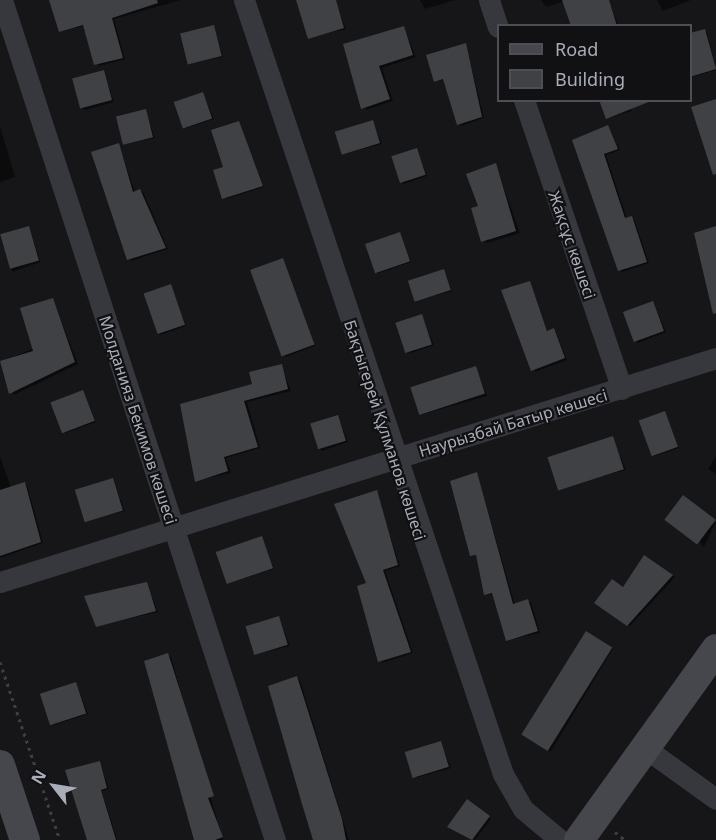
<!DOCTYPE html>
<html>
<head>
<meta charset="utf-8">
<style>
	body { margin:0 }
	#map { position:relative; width:716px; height:840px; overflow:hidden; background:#161618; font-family:"Noto Sans",sans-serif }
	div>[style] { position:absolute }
	.shadow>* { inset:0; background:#0007; transform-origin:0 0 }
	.building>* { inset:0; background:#404145; transform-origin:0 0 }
	.path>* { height:3px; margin-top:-1.5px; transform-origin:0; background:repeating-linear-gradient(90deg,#3d3f44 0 3px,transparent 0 7.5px) }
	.street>* { height:21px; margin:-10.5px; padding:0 10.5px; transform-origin:10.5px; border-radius:10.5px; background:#37383d }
	.secondary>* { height:30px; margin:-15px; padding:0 15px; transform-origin:15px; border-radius:15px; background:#45474d }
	span { translate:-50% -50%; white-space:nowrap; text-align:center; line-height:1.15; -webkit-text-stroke:4.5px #111113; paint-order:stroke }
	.street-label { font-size:16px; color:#a8adb8 }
	.legend { position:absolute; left:497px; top:24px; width:195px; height:78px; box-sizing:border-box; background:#111113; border:2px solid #4d4f55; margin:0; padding:8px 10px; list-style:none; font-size:18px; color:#a8adb8 }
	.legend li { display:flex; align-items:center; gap:12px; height:30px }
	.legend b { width:30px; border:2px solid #4d4f55 }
	.north { position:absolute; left:24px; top:756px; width:60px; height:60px; -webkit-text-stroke:4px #111113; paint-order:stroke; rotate:301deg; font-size:16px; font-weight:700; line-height:24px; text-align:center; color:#a8adb8 }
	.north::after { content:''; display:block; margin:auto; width:21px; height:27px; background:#a8adb8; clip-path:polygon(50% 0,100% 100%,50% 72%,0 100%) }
</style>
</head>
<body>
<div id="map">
	<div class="shadow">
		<div style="clip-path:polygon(51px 0,181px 0,114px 19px,125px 59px,99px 66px,85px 26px,60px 31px)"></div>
		<div style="clip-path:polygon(296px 0,335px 0,346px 29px,309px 37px)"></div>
		<div style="clip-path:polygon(420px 0,455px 0,425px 9px)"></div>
		<div style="clip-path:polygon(541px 0,568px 0,546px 7px)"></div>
		<div style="clip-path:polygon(657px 0,691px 0,663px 11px)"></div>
		<div style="clip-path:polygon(609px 3px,619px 26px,572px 26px)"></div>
		<div style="clip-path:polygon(214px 26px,223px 57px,189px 64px)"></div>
		<div style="clip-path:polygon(404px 28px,416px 57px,382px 68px,393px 101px,366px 110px,345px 45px)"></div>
		<div style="clip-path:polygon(707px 32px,716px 70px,690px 78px,690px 35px)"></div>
		<div style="clip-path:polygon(466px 45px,484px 118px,461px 126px,445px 80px,435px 81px)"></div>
		<div style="clip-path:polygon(104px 72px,114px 102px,85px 110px,82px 108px)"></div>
		<div style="clip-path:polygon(203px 94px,214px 119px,186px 128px,184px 126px)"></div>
		<div style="clip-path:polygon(628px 100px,632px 111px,608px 118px)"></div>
		<div style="clip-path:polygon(145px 111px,155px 138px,124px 144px)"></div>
		<div style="clip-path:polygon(373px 122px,382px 144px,344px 154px)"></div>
		<div style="clip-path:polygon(239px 123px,264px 187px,226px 199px,225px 168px)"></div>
		<div style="clip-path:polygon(0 126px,15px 177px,0 182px)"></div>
		<div style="clip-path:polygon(608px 126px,620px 150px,606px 155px,627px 219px,634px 219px,649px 263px,622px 272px,574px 140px)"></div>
		<div style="clip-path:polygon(119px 145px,135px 192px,143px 192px,168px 249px,131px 261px)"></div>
		<div style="clip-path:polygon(417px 150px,427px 176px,404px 184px,401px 182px)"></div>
		<div style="clip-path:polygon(496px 165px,520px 233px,487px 243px,483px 241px)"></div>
		<div style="left:29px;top:228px;width:36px;height:30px;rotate:71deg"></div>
		<div style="clip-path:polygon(400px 234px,411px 262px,379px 273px,376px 272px)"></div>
		<div style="clip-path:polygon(283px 260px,315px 346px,285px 357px,282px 355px)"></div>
		<div style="clip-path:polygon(444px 270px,452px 291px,416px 301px)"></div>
		<div style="clip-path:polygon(530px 282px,548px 332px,556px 332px,567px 360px,535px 372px)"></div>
		<div style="clip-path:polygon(171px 286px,186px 326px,160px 335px,158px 333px)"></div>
		<div style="clip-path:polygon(53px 300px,78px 364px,14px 395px,1px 362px,34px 348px)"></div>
		<div style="clip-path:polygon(653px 303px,666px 332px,638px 343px,636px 341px)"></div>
		<div style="clip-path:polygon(421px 316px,434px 345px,411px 353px,408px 352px)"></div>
		<div style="clip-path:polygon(281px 365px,291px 391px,247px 402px,260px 448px,226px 458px,231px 473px,196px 481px,253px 385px)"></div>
		<div style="clip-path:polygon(476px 368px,487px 396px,420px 415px)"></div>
		<div style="clip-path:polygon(83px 392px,96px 422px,66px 433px,64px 432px)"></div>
		<div style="clip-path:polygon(665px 413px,679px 448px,655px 456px,652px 455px)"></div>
		<div style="clip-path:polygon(338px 417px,348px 442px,322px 451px,319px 449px)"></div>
		<div style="clip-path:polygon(612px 438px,626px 470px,559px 487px)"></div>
		<div style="clip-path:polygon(0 456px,11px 488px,27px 485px,43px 543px,0 558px)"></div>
		<div style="clip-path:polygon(716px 456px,716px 474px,708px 469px)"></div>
		<div style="clip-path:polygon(477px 474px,515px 605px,531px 602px,540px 633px,508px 640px,494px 595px,486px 594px,477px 557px,472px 555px)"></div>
		<div style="clip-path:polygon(113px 480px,125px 511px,86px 521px)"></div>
		<div style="clip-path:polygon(376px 492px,400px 566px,385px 571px,413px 653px,382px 663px,368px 584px)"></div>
		<div style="clip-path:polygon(686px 498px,716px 522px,704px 547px,702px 546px)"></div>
		<div style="clip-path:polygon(261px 538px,274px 569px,229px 583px)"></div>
		<div style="clip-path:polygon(645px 557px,675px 577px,630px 626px,596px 603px,623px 588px)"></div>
		<div style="clip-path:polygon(146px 583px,158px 612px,97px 626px,86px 597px)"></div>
		<div style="clip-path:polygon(279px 618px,290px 646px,256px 654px)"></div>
		<div style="left:586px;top:633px;width:31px;height:120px;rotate:31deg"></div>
		<div style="clip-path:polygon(167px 654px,171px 657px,223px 840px,196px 840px)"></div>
		<div style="clip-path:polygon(297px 678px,300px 680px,349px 840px,315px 840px)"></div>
		<div style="clip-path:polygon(76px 684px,88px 714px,54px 725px,51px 724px)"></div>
		<div style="clip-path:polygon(440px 742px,451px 768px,415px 778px)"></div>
		<div style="clip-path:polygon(100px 762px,109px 789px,102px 791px,117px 840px,88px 840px)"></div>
		<div style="clip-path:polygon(470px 803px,491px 819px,475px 840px,449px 826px)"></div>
	</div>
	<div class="building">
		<div style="clip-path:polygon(49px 0,157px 0,158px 3px,112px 18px,123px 58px,94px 65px,83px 25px,59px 32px)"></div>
		<div style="clip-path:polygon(296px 0,336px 0,344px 28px,308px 39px)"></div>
		<div style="clip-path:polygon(562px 0,609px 0,617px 26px,571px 26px)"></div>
		<div style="left:214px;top:25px;width:32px;height:35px;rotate:76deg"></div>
		<div style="clip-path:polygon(404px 26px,413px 55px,379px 66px,390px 99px,361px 109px,343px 44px)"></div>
		<div style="clip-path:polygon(705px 29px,716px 69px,690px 77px,690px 33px)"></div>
		<div style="clip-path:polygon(466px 43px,482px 117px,457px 125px,443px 79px,434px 82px,426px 55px)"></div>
		<div style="left:104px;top:70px;width:31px;height:33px;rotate:75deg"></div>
		<div style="left:203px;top:92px;width:28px;height:31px;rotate:71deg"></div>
		<div style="clip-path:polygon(716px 99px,716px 174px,713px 175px,691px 107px)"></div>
		<div style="clip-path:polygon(599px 100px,651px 100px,651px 101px,606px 119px)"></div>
		<div style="left:146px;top:109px;width:29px;height:31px;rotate:76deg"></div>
		<div style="left:373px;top:120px;width:24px;height:40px;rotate:73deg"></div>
		<div style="clip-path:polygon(239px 121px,263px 186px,222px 199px,213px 170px,223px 167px,211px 130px)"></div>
		<div style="clip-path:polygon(608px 125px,618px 149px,604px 154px,625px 218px,632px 216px,647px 262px,618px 271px,572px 140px)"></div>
		<div style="clip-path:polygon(119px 143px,133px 192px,140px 189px,166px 248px,127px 260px,91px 152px)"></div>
		<div style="left:417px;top:148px;width:28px;height:27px;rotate:72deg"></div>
		<div style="clip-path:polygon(496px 163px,516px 231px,481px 242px,471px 208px,478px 206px,466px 174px)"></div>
		<div style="left:29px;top:226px;width:36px;height:30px;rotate:74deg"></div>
		<div style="clip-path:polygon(716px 226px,716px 313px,713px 314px,694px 233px)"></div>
		<div style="left:400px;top:232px;width:31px;height:37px;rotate:71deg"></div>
		<div style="left:283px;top:258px;width:92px;height:35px;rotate:70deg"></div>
		<div style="left:444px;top:269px;width:22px;height:38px;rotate:72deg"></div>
		<div style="clip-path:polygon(530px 281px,547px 331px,554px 328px,565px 358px,531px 371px,501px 290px)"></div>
		<div style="left:171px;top:284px;width:43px;height:29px;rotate:71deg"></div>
		<div style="clip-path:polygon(53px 298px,75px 362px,9px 394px,0 361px,33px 351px,20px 308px)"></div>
		<div style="left:653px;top:301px;width:32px;height:32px;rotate:70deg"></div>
		<div style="left:422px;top:314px;width:32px;height:28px;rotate:72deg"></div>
		<div style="clip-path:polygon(282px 364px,288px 389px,244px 401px,258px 447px,224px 457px,228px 471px,195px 482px,180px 404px,252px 384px,249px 372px)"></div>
		<div style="left:476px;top:366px;width:29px;height:69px;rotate:72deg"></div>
		<div style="left:83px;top:390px;width:33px;height:35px;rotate:69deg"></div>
		<div style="left:665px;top:411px;width:38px;height:28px;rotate:70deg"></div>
		<div style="left:338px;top:415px;width:27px;height:29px;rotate:73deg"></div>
		<div style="left:613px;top:436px;width:35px;height:69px;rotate:72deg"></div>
		<div style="clip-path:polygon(477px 472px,513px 604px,528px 599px,538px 631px,506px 641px,492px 593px,484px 595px,476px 555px,470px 556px,450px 481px)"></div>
		<div style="left:113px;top:478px;width:34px;height:40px;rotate:73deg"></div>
		<div style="clip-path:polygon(25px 482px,41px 542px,0 556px,0 490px)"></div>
		<div style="clip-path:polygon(377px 490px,398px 565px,383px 570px,411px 652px,378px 662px,357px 586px,366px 583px,334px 504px)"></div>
		<div style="left:683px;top:495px;width:41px;height:31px;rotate:37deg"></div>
		<div style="left:262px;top:536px;width:34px;height:49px;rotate:71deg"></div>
		<div style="clip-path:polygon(644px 555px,673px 575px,627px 626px,594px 603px,612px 579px,623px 587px)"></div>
		<div style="clip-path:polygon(147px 582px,156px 611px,96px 627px,84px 596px)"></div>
		<div style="left:279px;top:616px;width:30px;height:35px;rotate:73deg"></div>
		<div style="left:586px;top:631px;width:31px;height:122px;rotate:32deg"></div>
		<div style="clip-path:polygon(168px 653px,214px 796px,208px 798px,223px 837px,215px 840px,194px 840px,144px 661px)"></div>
		<div style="clip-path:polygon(297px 676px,342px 819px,346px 840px,313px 840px,302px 804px,268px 686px)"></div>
		<div style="left:76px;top:682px;width:33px;height:38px;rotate:72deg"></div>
		<div style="left:441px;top:741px;width:27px;height:38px;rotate:73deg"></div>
		<div style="clip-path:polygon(100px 761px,107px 788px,101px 790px,116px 840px,87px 840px,65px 770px)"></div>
		<div style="clip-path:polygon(467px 799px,490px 816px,472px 840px,447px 827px)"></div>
	</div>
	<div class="path">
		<div style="left:0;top:662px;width:188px;rotate:71.4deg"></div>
		<div style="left:615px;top:832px;width:13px;rotate:39deg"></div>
	</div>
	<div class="street">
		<div style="left:2px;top:0;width:883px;rotate:72deg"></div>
		<div style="left:244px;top:0;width:816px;rotate:71.5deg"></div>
		<div style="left:503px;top:774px;width:40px;rotate:60.3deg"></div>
		<div style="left:523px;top:809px;width:48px;rotate:40deg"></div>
		<div style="left:489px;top:0;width:28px;rotate:72deg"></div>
		<div style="left:524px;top:100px;width:305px;rotate:71.3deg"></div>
		<div style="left:0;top:582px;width:750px;rotate:-17.37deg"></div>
		<div style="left:645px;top:748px;width:87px;rotate:35.7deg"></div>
	</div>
	<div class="secondary">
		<div style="left:0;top:765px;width:79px;rotate:71.6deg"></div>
		<div style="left:579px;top:840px;width:235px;rotate:-54.3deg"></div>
	</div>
	<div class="street-label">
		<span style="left:572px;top:245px;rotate:71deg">Жақсұс көшесі</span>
		<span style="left:138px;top:420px;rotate:72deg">Молданияз Бекимов көшесі</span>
		<span style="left:513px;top:423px;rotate:-17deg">Наурызбай Батыр көшесі</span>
		<span style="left:385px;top:430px;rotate:72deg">Бақтыгерей Құлманов көшесі</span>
	</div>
	<ul class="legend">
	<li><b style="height:8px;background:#45474d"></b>Road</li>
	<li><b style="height:16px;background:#404145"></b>Building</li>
	</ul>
	<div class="north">N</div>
</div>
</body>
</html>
